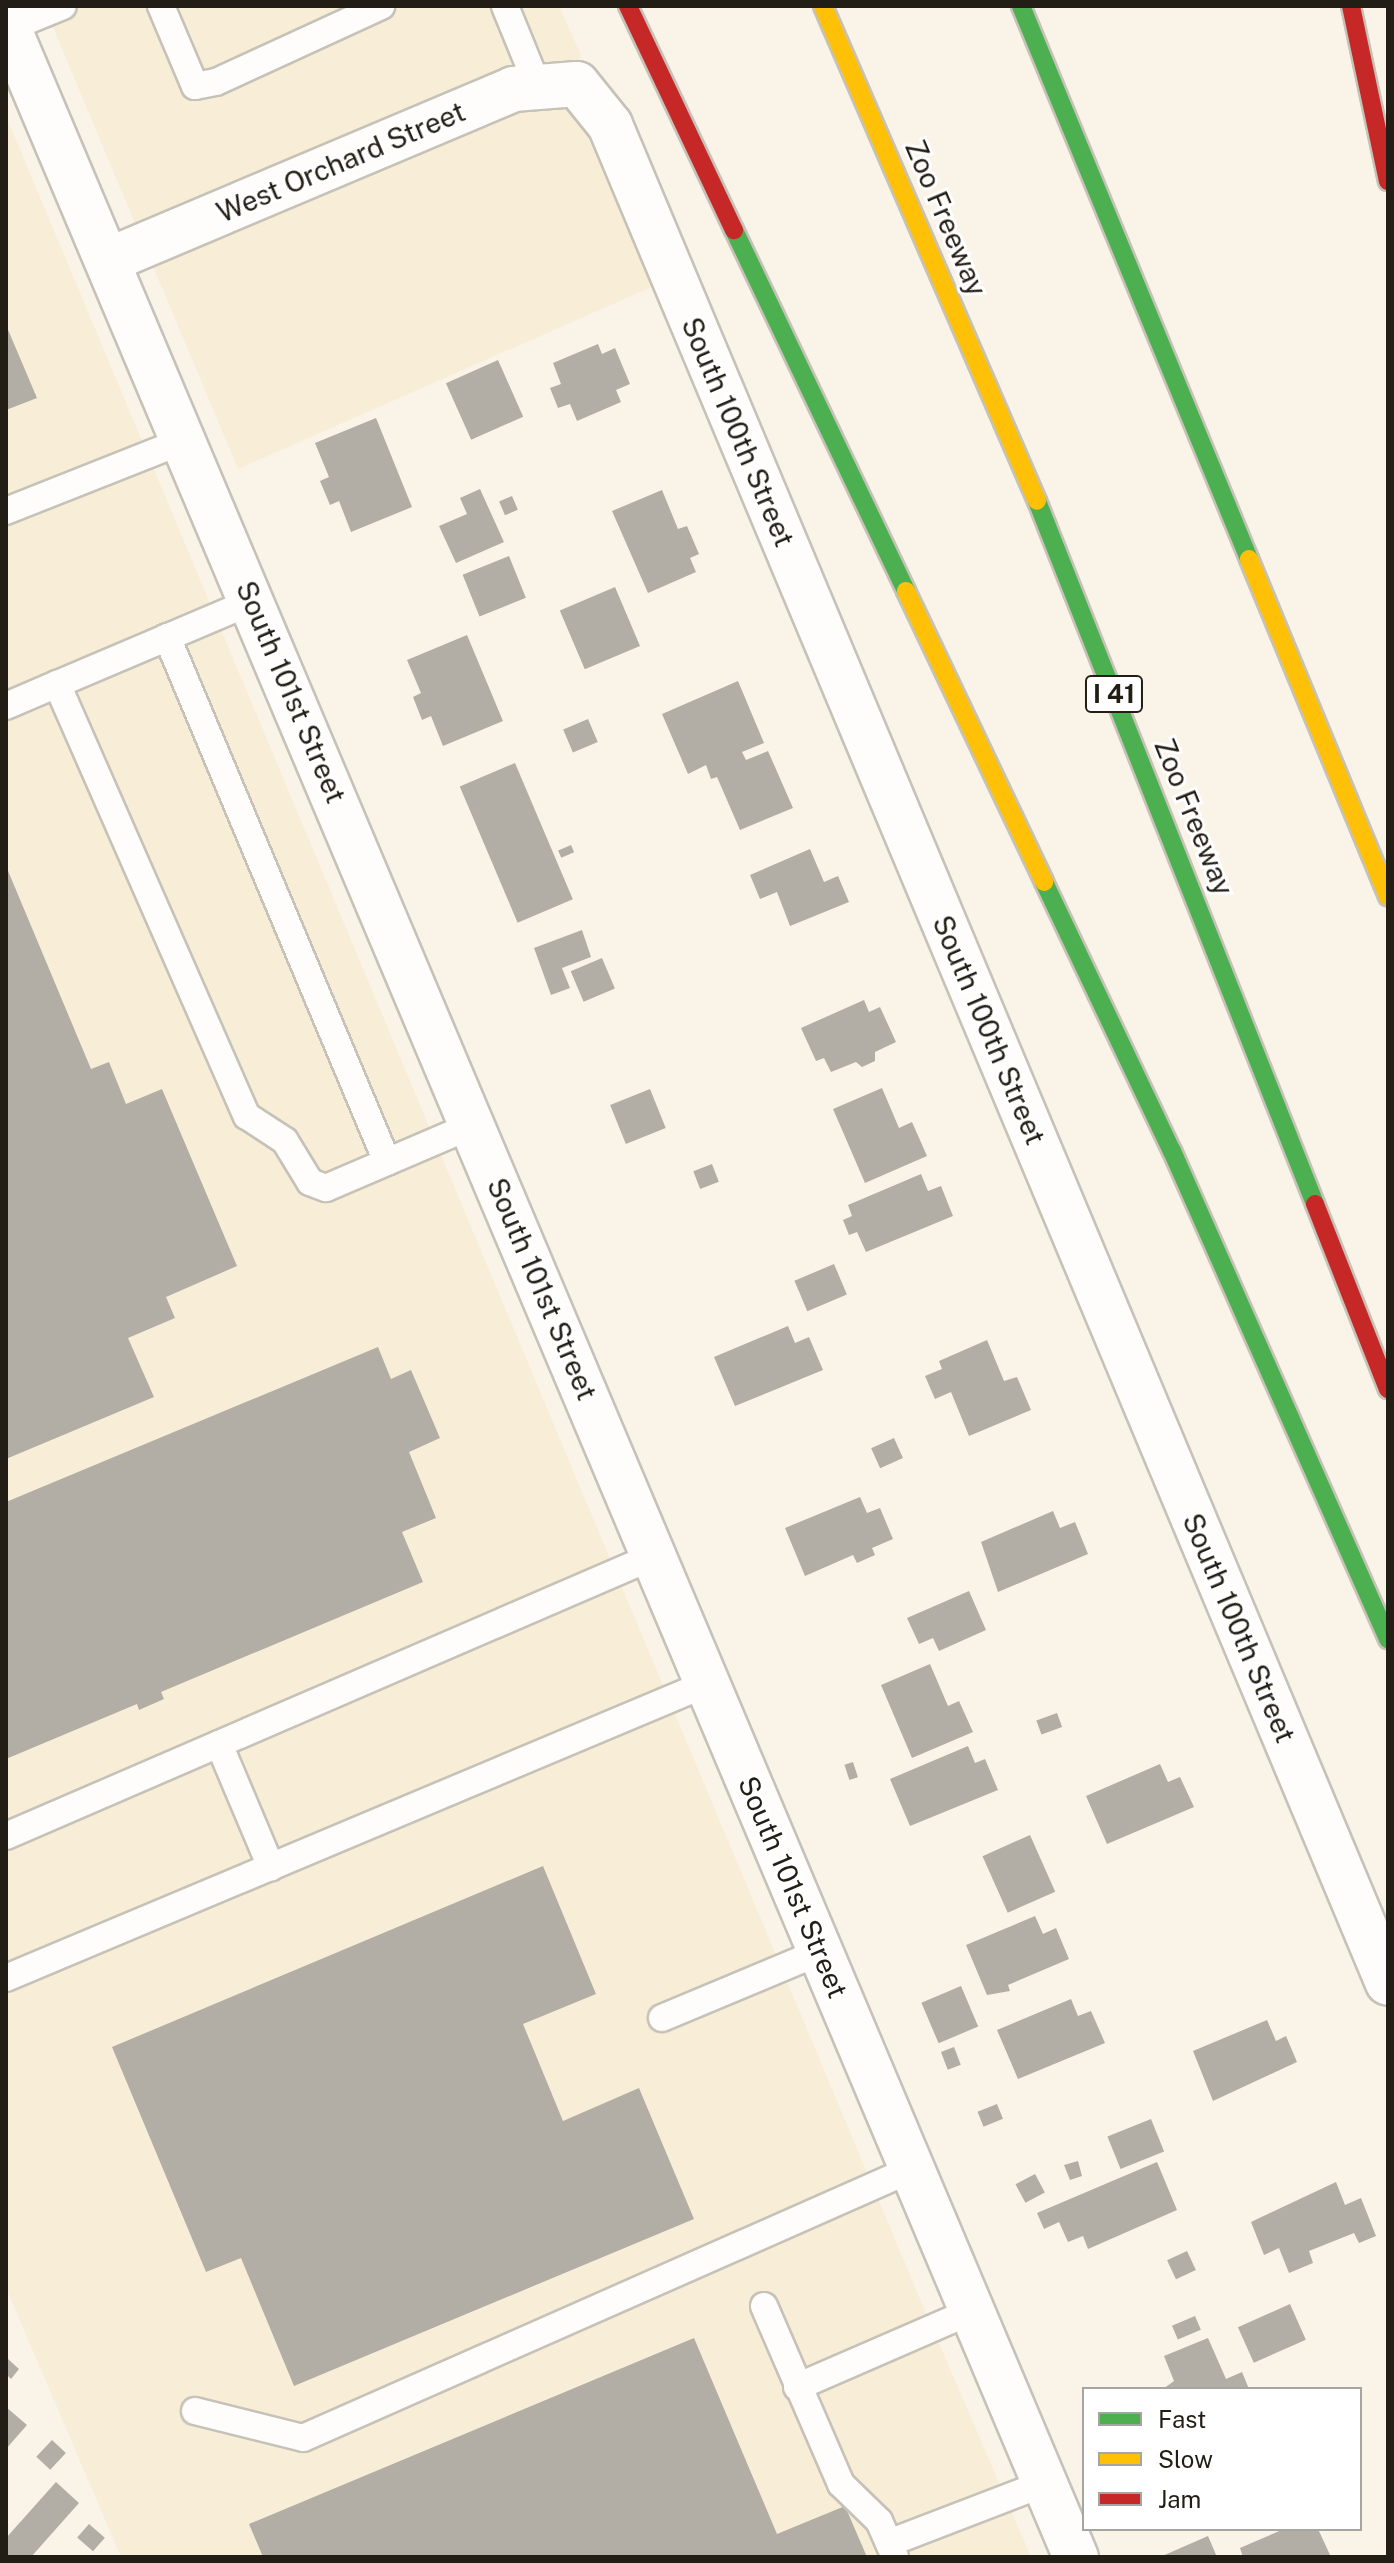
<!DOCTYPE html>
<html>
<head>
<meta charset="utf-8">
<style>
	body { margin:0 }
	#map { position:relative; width:1394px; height:2563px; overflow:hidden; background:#f9f3e8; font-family:"Public Sans",sans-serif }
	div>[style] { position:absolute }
	.built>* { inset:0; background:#f8eed7 }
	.building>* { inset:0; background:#b3aea5; transform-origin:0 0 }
	.roads { filter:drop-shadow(2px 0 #c6c2b8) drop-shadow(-2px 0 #c6c2b8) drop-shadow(0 2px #c6c2b8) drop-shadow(0 -2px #c6c2b8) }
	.lane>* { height:26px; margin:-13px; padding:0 13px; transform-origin:13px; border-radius:13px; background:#fefdfc }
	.street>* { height:44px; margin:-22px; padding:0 22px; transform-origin:22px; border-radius:22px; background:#fefdfc }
	.fast>* { height:18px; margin:-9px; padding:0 9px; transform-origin:9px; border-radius:9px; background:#4caf50 }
	.slow>* { height:18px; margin:-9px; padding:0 9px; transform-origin:9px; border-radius:9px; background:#ffc107 }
	.jam>* { height:18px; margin:-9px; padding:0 9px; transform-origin:9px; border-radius:9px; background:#c62828 }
	span { translate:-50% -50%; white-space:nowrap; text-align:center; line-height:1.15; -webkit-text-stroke:6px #fff; paint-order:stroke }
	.shield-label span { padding:2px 6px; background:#fff; border:2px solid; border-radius:6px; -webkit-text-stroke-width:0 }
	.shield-label { font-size:26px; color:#221e15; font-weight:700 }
	.street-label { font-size:28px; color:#221e15 }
	.frame { position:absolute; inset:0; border:8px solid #221e15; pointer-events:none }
	.legend { position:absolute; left:1082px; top:2387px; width:280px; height:144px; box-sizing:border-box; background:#fff; border:2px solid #a7a5a1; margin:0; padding:10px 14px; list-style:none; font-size:24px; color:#221e15 }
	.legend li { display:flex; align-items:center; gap:16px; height:40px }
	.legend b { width:40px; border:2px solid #a7a5a1 }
</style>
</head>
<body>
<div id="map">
	<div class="built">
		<div style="clip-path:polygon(44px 6px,559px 6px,581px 55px,569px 110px,586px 134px,654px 286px,238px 469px)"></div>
		<div style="clip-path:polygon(6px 116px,917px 2292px,1031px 2557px,121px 2557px,6px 2288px)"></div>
	</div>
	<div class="building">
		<div style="clip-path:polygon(6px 325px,37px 398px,6px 410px)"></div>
		<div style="clip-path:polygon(598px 344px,602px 354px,615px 348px,630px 384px,616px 390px,621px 402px,577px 421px,570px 404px,558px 408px,550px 388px,561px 384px,553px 363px)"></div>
		<div style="left:498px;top:360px;width:62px;height:57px;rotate:66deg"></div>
		<div style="clip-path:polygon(376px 418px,412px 507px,351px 532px,339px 501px,330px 505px,320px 481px,329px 477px,315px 443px)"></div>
		<div style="clip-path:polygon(480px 489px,504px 542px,456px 563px,439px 526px,467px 514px,460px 498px)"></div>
		<div style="clip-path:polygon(662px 490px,678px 529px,687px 526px,699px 554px,690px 558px,696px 572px,648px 593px,612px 511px)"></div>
		<div style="left:512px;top:496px;width:15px;height:14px;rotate:67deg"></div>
		<div style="left:509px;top:556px;width:45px;height:50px;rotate:68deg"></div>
		<div style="left:615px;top:587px;width:64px;height:60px;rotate:67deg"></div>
		<div style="clip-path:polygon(467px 635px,503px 721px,443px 746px,431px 716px,422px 720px,413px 697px,421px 693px,407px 660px)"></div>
		<div style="clip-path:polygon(738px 681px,764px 743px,742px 752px,746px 760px,768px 751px,793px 808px,740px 830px,717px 777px,711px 779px,706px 765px,688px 774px,662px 714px)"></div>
		<div style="left:588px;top:719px;width:25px;height:27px;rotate:67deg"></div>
		<div style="left:515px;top:763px;width:148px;height:60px;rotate:67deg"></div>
		<div style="left:571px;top:845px;width:8px;height:14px;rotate:67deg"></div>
		<div style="clip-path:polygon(810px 849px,824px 882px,838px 876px,849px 902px,790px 926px,777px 892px,760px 899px,750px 875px)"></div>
		<div style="clip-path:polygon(6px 866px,91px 1069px,109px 1062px,126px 1104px,162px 1089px,237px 1266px,166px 1297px,175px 1318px,128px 1338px,154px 1397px,6px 1459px)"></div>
		<div style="clip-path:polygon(582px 930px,591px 957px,562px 968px,570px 988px,551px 995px,534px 948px)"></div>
		<div style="left:602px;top:958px;width:33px;height:34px;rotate:67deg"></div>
		<div style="clip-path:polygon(864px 1000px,869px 1012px,880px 1007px,896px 1042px,875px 1052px,875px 1061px,862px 1067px,856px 1062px,831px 1072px,824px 1058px,816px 1061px,801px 1028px)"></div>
		<div style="clip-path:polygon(882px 1088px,899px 1128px,912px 1122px,927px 1156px,865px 1183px,833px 1109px)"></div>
		<div style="left:650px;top:1089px;width:42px;height:43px;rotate:68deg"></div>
		<div style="left:712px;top:1164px;width:19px;height:20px;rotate:69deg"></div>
		<div style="clip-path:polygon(921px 1174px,928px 1191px,941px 1186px,953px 1216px,866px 1252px,857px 1232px,849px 1235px,843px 1220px,852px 1216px,848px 1205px)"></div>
		<div style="left:834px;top:1264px;width:33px;height:43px;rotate:67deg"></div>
		<div style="clip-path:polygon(788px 1326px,795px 1343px,809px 1337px,823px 1370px,735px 1406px,714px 1357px)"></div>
		<div style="clip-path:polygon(987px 1340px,1004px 1381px,1017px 1377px,1031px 1410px,969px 1436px,951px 1392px,935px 1399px,925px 1376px,942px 1369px,939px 1361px)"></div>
		<div style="clip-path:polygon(378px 1347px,391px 1379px,411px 1370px,440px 1438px,409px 1452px,436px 1518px,402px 1532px,423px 1582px,161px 1692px,164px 1699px,139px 1710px,137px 1704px,6px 1759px,6px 1502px)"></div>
		<div style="left:894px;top:1438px;width:22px;height:25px;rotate:66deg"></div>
		<div style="clip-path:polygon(860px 1497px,867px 1513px,880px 1508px,893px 1539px,872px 1548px,875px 1555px,857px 1563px,853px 1555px,805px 1576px,785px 1528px)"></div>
		<div style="clip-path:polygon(1053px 1511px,1060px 1528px,1075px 1522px,1088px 1554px,998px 1592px,981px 1542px)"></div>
		<div style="clip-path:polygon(969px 1591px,986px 1630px,939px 1651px,933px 1638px,919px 1644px,907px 1618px)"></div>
		<div style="clip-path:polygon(930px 1664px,948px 1706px,959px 1701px,973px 1732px,912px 1758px,881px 1685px)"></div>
		<div style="left:1057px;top:1713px;width:15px;height:22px;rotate:70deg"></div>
		<div style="clip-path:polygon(968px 1746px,975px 1763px,985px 1759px,998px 1790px,910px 1826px,890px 1779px)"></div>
		<div style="left:853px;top:1762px;width:16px;height:9px;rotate:72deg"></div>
		<div style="clip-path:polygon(1160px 1764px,1168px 1782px,1180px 1777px,1194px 1807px,1107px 1844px,1086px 1796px)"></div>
		<div style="left:1030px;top:1835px;width:62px;height:52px;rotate:66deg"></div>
		<div style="clip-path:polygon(543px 1866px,596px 1994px,523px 2024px,563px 2121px,639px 2088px,694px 2219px,294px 2386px,241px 2258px,206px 2272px,112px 2047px)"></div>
		<div style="clip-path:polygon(1035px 1916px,1043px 1934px,1056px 1928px,1069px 1959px,1008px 1985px,1010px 1991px,987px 1995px,966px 1945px)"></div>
		<div style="left:961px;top:1986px;width:44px;height:43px;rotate:67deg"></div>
		<div style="clip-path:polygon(1071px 1999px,1078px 2016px,1091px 2011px,1105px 2043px,1018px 2079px,997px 2030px)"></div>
		<div style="clip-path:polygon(1267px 2020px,1276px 2041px,1286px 2036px,1297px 2062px,1213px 2101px,1193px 2051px)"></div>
		<div style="left:954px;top:2047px;width:19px;height:14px;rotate:69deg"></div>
		<div style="left:997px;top:2104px;width:16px;height:21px;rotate:68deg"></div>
		<div style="left:1151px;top:2119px;width:35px;height:47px;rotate:68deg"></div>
		<div style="clip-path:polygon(1078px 2161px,1082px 2176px,1070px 2180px,1064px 2165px)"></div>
		<div style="clip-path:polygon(1157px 2162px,1177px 2210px,1088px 2249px,1083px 2236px,1068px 2242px,1059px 2222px,1044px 2229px,1037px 2213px)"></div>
		<div style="left:1035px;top:2174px;width:21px;height:22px;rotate:62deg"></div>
		<div style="clip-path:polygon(1336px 2182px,1345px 2205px,1361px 2198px,1376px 2236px,1359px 2243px,1354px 2233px,1309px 2251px,1313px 2263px,1289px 2273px,1279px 2248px,1264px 2255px,1251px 2222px)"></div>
		<div style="left:1187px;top:2251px;width:21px;height:22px;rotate:65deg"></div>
		<div style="left:1290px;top:2304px;width:39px;height:57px;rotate:66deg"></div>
		<div style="left:1195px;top:2316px;width:15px;height:25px;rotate:67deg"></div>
		<div style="clip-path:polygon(694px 2338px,777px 2534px,845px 2506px,867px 2557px,263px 2557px,249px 2524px)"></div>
		<div style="clip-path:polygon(1208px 2338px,1226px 2379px,1242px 2372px,1249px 2389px,1163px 2389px,1174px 2381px,1164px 2356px)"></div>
		<div style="clip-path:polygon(8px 2359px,19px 2369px,11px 2379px,6px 2374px)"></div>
		<div style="clip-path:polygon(6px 2407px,27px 2425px,6px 2449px)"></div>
		<div style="left:52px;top:2440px;width:19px;height:23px;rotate:43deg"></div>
		<div style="clip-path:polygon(56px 2482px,79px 2503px,31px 2557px,6px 2557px,6px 2538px)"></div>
		<div style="left:89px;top:2524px;width:21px;height:18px;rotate:41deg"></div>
		<div style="clip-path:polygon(1284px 2529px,1318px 2529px,1331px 2557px,1243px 2557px,1240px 2548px)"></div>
		<div style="clip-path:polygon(1208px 2536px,1217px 2557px,1160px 2557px)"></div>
	</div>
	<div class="roads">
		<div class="lane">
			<div style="left:161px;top:6px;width:87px;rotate:67deg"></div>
			<div style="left:195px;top:86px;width:21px;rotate:-11deg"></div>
			<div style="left:216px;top:82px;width:182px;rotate:-24.7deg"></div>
			<div style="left:505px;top:6px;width:87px;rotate:67.8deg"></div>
			<div style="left:9px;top:28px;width:58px;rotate:-22.2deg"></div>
			<div style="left:6px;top:511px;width:193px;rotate:-21.6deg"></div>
			<div style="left:253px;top:601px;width:213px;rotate:157deg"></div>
			<div style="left:57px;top:684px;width:472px;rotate:66.3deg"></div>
			<div style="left:247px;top:1116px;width:45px;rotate:33.3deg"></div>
			<div style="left:285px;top:1141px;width:48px;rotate:58.6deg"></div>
			<div style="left:310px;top:1182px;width:17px;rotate:21deg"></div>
			<div style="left:326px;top:1188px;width:160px;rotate:-23.2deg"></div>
			<div style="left:167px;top:637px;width:569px;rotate:67.26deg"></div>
			<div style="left:6px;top:706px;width:56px;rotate:-23.3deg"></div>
			<div style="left:219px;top:1744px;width:134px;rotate:67.1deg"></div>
			<div style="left:6px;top:1836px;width:706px;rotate:-23.37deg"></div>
			<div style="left:6px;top:1978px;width:761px;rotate:-22.79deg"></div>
			<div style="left:662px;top:2018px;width:171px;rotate:-22.7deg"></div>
			<div style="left:764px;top:2306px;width:194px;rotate:66.6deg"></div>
			<div style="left:841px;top:2484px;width:53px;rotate:44.2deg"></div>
			<div style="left:879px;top:2521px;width:39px;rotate:66deg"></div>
			<div style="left:797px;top:2387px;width:191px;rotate:-23.5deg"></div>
			<div style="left:195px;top:2411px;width:111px;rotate:14deg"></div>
			<div style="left:303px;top:2438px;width:666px;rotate:-23.83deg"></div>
			<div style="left:889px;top:2543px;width:167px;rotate:-21deg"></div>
		</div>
		<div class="street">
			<div style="left:6px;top:22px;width:2752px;rotate:67.12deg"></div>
			<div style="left:109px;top:260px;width:439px;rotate:-22.9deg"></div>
			<div style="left:513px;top:89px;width:64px;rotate:-4.5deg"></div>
			<div style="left:577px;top:84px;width:53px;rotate:51.2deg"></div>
			<div style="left:610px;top:125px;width:2014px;rotate:67.28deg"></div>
		</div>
		<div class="fast">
			<div style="left:1021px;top:6px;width:598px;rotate:67.59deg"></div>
			<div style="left:734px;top:230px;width:400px;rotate:64.5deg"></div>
			<div style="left:1037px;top:501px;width:756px;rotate:68.42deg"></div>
			<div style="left:1044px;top:882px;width:298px;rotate:64.6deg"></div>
			<div style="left:1172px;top:1151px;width:534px;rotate:66.12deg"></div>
		</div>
		<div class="slow">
			<div style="left:823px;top:6px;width:539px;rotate:66.62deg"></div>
			<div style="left:1249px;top:559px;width:365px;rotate:67.6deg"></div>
			<div style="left:906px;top:591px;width:322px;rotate:64.6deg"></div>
		</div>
		<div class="jam">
			<div style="left:628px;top:6px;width:248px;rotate:64.7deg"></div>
			<div style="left:1351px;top:6px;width:179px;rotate:78.1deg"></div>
			<div style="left:1315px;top:1204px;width:199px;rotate:68.5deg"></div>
		</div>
	</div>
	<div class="shield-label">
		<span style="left:1114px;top:694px">I 41</span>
	</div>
	<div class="street-label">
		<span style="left:341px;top:162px;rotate:-23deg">West Orchard Street</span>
		<span style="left:946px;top:218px;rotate:67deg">Zoo Freeway</span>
		<span style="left:738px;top:432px;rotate:67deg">South 100th Street</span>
		<span style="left:291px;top:692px;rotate:67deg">South 101st Street</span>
		<span style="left:1194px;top:817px;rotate:68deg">Zoo Freeway</span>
		<span style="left:989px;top:1030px;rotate:67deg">South 100th Street</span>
		<span style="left:542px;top:1289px;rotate:67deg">South 101st Street</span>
		<span style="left:1239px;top:1628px;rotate:67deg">South 100th Street</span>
		<span style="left:793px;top:1887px;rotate:67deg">South 101st Street</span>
	</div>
	<div class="frame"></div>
	<ul class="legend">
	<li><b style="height:10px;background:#4caf50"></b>Fast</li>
	<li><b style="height:10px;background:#ffc107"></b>Slow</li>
	<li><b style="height:10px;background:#c62828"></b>Jam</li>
	</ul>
</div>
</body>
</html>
